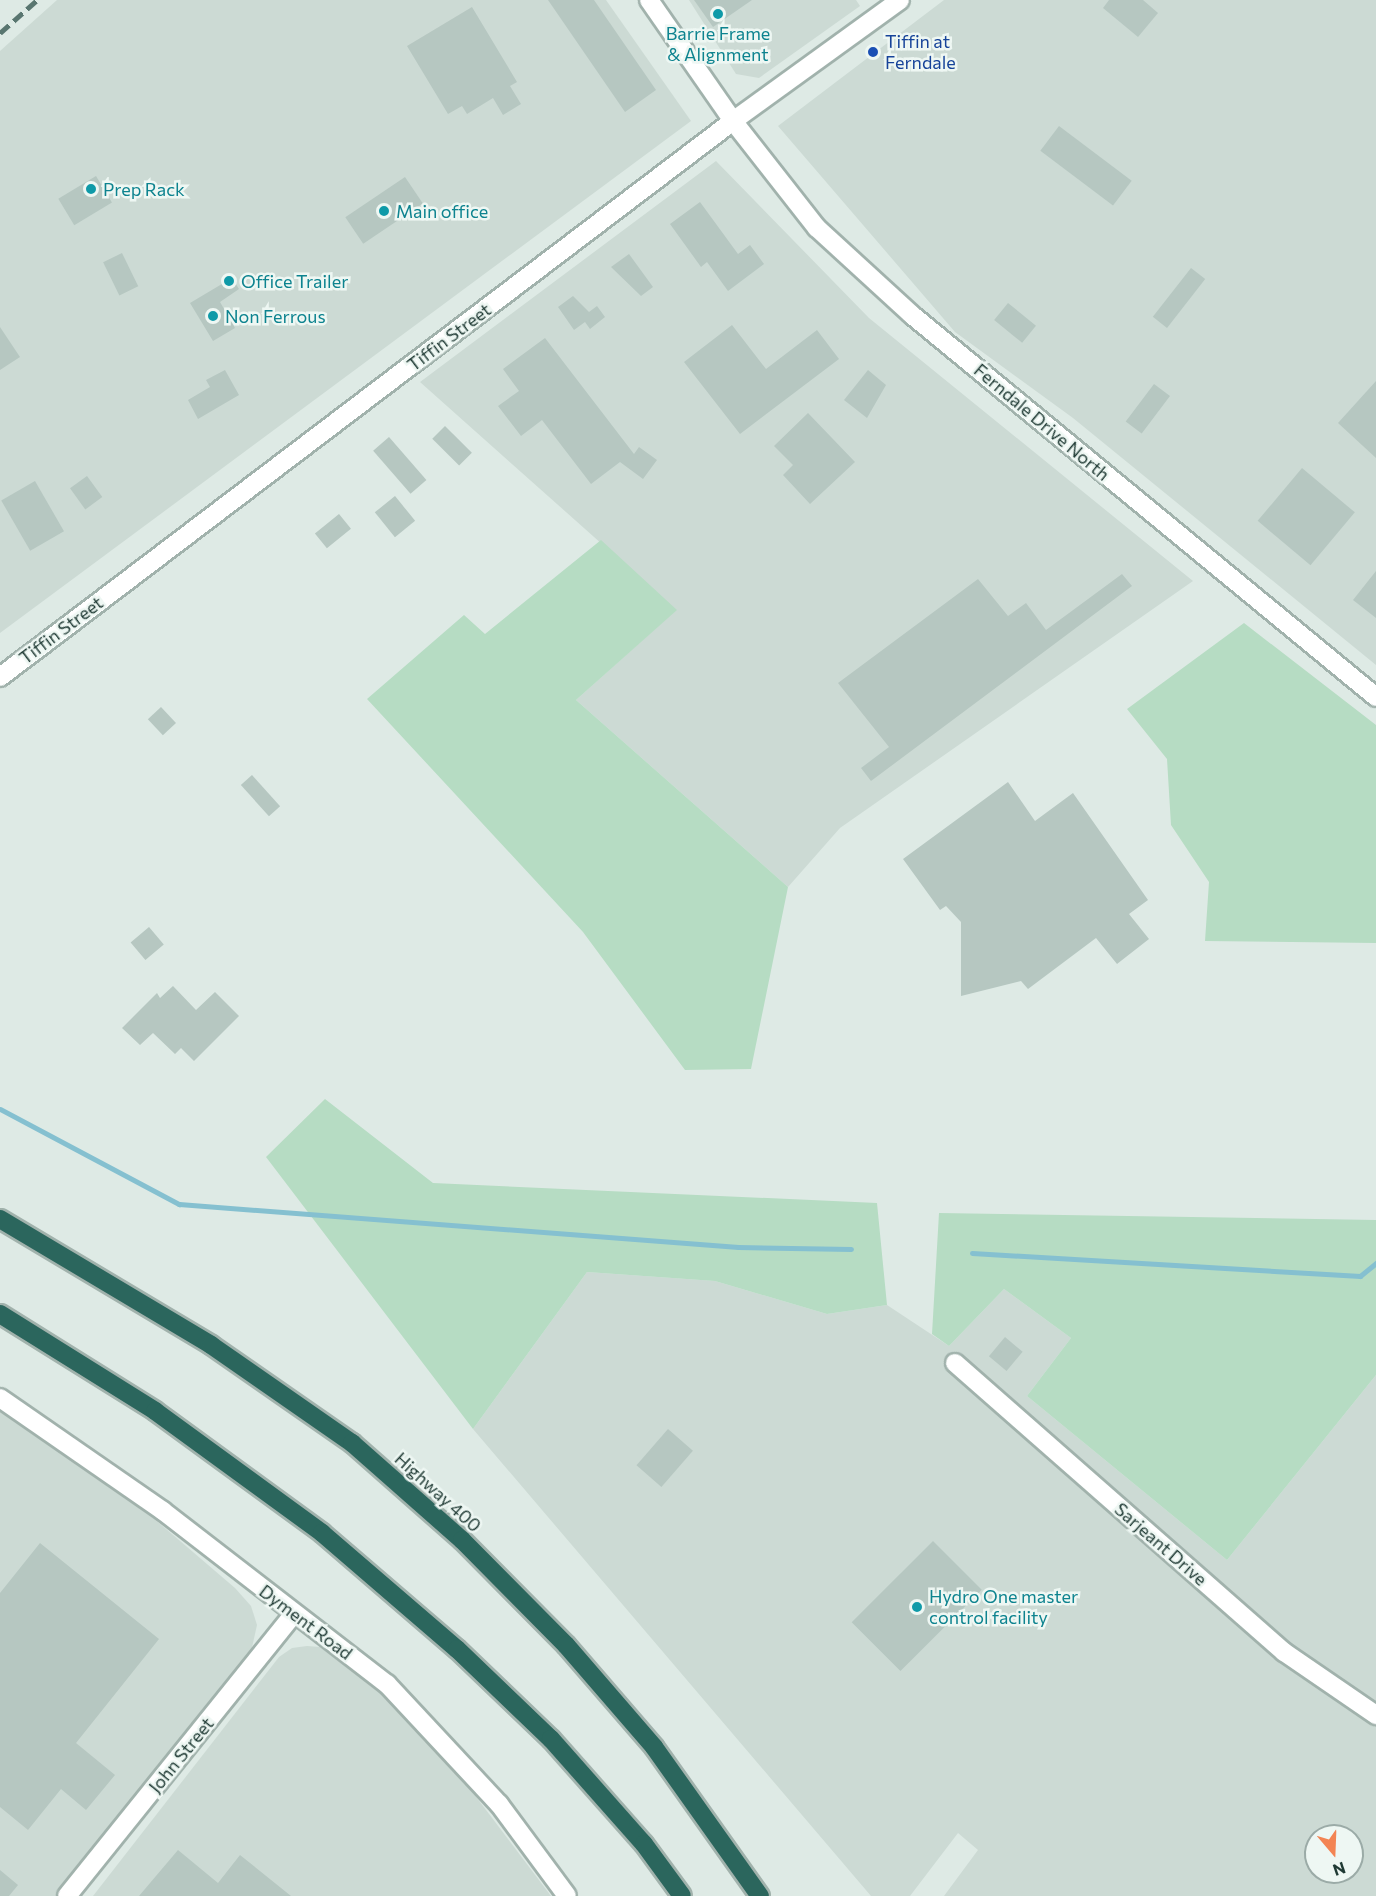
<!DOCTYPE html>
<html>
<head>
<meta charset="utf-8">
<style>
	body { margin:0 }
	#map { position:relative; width:1376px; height:1896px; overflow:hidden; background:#deeae5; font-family:Commissioner,sans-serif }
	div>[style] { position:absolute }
	.built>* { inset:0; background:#ccdad4 }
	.green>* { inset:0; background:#b6dcc3 }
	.stream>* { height:5px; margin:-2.5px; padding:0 2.5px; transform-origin:2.5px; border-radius:2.5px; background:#85c0d0 }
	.building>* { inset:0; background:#b6c7c1; transform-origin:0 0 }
	.roads { filter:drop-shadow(2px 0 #a1b2ac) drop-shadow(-2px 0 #a1b2ac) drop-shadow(0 2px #a1b2ac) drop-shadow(0 -2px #a1b2ac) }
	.street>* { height:18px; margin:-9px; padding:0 9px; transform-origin:9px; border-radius:9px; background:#fff }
	.secondary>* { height:18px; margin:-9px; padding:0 9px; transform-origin:9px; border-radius:9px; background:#fff }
	.highway>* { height:18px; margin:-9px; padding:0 9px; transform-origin:9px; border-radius:9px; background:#2b665d }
	.rail>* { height:4.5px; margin-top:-2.25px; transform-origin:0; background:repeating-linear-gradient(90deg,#597670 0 12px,transparent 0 18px) }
	.dots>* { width:16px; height:16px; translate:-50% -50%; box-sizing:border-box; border:3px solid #eef7f3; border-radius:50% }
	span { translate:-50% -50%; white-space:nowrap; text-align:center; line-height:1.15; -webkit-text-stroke:5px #eef7f3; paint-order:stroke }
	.culture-label { font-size:18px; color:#0d838f }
	.left { translate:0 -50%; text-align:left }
	.transit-label { font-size:18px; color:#164399 }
	.street-label { font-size:18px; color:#1f3a34 }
	.north { position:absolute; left:1304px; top:1824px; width:60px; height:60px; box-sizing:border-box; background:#eef7f3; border:2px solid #9baba7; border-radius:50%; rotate:161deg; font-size:16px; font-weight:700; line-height:24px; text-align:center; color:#1f3a34 }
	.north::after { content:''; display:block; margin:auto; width:21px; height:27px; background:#f38453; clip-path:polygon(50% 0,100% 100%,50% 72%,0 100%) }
</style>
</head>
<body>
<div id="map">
	<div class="built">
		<div style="clip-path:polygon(57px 0,606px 0,691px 121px,0 633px,0 51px)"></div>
		<div style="clip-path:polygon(689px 0,856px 0,860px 6px,759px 78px,736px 74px)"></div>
		<div style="clip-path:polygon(944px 0,1376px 0,1376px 665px,1073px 418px,955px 332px,778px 126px)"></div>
		<div style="clip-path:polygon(716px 161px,869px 318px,1193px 581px,840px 828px,788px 887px,576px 700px,676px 610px,420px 382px)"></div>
		<div style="clip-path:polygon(evenodd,587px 1272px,715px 1281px,827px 1314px,887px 1305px,949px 1346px,1004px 1289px,1071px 1338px,1027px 1396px,1227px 1560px,1376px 1375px,1376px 1896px,944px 1896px,978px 1850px,958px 1833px,910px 1896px,871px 1896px,473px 1429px,587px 1272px,1316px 1836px,1352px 1836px,1352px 1872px,1316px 1872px,1316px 1836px)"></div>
		<div style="clip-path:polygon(0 1408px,124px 1493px,235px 1588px,251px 1606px,257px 1625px,251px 1652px,57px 1896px,0 1896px)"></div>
		<div style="clip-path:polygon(307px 1646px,320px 1647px,382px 1694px,468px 1786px,551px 1896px,93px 1896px,279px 1657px,292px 1648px)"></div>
	</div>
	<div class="green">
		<div style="clip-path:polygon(601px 540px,677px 610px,576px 700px,788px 887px,751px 1069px,685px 1070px,583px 932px,367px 699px,464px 615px,485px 634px)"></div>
		<div style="clip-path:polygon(1244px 623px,1376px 725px,1376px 943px,1205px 941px,1209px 882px,1171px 825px,1167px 759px,1127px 709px)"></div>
		<div style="clip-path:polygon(325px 1099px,433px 1183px,877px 1203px,887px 1305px,827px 1314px,715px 1281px,587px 1272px,473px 1429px,266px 1157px)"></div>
		<div style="clip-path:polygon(939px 1213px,1376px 1220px,1376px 1375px,1227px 1560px,1027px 1396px,1071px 1338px,1004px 1289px,949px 1346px,932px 1334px)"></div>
	</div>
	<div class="stream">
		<div style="left:0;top:1109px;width:203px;rotate:28deg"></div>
		<div style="left:179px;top:1204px;width:561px;rotate:4.4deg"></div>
		<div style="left:738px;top:1247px;width:113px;rotate:1deg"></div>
		<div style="left:972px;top:1253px;width:389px;rotate:3.4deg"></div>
		<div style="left:1360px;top:1276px;width:21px;rotate:-39deg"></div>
	</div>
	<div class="building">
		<div style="clip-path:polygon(548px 0,594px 0,656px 90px,625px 112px)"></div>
		<div style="clip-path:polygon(694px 0,752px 0,713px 27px)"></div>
		<div style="clip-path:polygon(1109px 0,1143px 0,1158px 13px,1138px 37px,1103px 8px)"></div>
		<div style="clip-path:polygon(472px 7px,517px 82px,510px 86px,521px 104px,503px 115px,493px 98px,467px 114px,462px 106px,448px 114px,407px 46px)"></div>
		<div style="left:1059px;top:126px;width:91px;height:31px;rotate:37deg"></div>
		<div style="left:96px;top:176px;width:31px;height:44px;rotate:59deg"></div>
		<div style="left:405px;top:177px;width:32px;height:72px;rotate:56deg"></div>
		<div style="clip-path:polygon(700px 202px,738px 254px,750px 245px,764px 264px,728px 291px,707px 262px,701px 267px,670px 224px)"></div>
		<div style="left:122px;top:253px;width:37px;height:21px;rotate:64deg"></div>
		<div style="clip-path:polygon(629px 254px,653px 287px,641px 296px,611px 267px)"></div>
		<div style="left:1191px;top:268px;width:18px;height:62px;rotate:38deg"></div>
		<div style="clip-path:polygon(232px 278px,239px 289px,220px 302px,235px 328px,213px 341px,190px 303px)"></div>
		<div style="clip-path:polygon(573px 296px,589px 312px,597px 306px,605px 317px,590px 329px,585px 322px,574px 330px,558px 307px)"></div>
		<div style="left:1008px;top:303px;width:36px;height:22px;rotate:39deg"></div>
		<div style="clip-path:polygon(732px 325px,766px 369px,817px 330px,839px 359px,740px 434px,684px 362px)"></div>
		<div style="clip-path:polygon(0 327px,20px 357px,0 370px)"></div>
		<div style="clip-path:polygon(545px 338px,634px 454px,639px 447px,657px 460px,643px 479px,620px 462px,591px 484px,542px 420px,521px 436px,498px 406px,519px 391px,503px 369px)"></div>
		<div style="clip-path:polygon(225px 370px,239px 395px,198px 419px,188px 400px,210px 387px,206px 380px)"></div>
		<div style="clip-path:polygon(868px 370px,886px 385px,867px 418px,844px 400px)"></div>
		<div style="clip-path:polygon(1376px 381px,1376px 458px,1338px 423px)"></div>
		<div style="left:1154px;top:384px;width:20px;height:47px;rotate:37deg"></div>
		<div style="clip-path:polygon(808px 413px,855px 462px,810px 504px,783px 475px,793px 465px,774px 446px)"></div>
		<div style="left:445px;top:426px;width:38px;height:18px;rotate:45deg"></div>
		<div style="left:389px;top:437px;width:57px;height:21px;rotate:49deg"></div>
		<div style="left:1302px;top:468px;width:69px;height:69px;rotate:40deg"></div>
		<div style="left:87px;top:476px;width:26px;height:21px;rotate:54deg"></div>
		<div style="left:35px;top:481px;width:58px;height:39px;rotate:60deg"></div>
		<div style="left:395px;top:496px;width:32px;height:26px;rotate:51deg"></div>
		<div style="left:339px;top:514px;width:19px;height:31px;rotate:51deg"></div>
		<div style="clip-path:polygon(1376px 571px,1376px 618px,1353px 600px)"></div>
		<div style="clip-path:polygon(1122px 574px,1132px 586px,871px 781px,861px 768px,889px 747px,838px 683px,978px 579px,1008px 616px,1026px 603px,1046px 630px)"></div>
		<div style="left:161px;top:707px;width:22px;height:18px;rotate:47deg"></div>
		<div style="left:252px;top:775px;width:42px;height:15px;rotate:48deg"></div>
		<div style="clip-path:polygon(1008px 782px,1035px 821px,1073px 793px,1148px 900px,1129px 914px,1149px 939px,1117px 964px,1096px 938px,1028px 989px,1021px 981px,961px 996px,961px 922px,946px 906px,940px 910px,903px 859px)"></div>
		<div style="left:149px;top:927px;width:23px;height:24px;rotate:50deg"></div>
		<div style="clip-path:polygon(173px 986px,196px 1010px,215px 992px,239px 1016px,194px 1061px,181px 1048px,175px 1054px,153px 1033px,140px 1045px,122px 1028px,157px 993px,160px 998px)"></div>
		<div style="left:1005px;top:1337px;width:23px;height:25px;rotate:40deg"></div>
		<div style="left:668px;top:1429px;width:33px;height:48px;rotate:41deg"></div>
		<div style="left:933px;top:1541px;width:69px;height:115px;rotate:45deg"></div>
		<div style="clip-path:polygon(40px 1543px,159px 1639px,76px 1743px,115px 1775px,86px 1810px,61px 1789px,28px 1830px,0 1807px,0 1593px)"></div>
		<div style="clip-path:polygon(178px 1850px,218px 1883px,240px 1855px,291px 1896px,139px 1896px)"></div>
		<div style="clip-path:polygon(0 1870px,18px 1885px,9px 1896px,0 1896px)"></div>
	</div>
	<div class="roads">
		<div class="street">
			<div style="left:955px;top:1363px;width:438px;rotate:41.3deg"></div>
			<div style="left:1284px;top:1652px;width:112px;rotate:34.4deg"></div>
			<div style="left:0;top:1398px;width:198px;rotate:34.7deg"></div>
			<div style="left:163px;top:1511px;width:283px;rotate:37.7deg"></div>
			<div style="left:387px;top:1684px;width:164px;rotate:47deg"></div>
			<div style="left:499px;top:1804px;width:114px;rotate:53.5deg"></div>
			<div style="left:67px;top:1896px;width:362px;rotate:-51.2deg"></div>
		</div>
		<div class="secondary">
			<div style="left:649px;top:0;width:147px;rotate:55.2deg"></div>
			<div style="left:733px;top:121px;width:136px;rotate:51.9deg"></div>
			<div style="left:817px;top:228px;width:129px;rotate:42.5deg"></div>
			<div style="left:912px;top:315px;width:601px;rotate:39.46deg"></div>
			<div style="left:0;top:677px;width:920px;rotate:-37.18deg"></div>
			<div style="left:733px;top:121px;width:206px;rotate:-35.9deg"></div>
		</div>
		<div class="highway">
			<div style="left:0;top:1219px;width:246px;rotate:30.8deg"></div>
			<div style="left:211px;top:1345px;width:172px;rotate:34.8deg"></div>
			<div style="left:352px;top:1443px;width:147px;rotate:41.4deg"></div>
			<div style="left:462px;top:1540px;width:148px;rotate:45.3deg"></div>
			<div style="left:566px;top:1645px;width:135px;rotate:49.2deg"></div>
			<div style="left:654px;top:1747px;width:183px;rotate:54.6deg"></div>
			<div style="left:0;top:1314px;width:183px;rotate:32deg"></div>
			<div style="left:155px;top:1411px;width:207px;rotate:36.1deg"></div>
			<div style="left:322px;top:1533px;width:178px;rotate:40.7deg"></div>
			<div style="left:457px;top:1649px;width:130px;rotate:43.8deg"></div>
			<div style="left:551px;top:1739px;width:140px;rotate:48.5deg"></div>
			<div style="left:644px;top:1844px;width:64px;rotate:53.8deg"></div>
		</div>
	</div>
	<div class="rail">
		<div style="left:0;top:33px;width:50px;rotate:-41.7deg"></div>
	</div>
	<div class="dots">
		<div style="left:718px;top:14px;background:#0f9aa8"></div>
		<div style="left:873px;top:52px;background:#1a4fb4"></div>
		<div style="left:91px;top:189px;background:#0f9aa8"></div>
		<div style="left:384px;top:211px;background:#0f9aa8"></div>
		<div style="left:229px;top:281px;background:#0f9aa8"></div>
		<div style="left:213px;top:316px;background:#0f9aa8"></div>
		<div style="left:917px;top:1607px;background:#0f9aa8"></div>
	</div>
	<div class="culture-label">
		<span style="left:718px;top:44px">Barrie Frame<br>&amp; Alignment</span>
		<span class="left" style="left:103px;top:189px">Prep Rack</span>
		<span class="left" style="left:396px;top:211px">Main office</span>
		<span class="left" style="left:241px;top:281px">Office Trailer</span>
		<span class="left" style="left:225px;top:316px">Non Ferrous</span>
		<span class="left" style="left:929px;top:1607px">Hydro One master<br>control facility</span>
	</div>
	<div class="transit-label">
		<span class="left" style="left:885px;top:52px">Tiffin at<br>Ferndale</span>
	</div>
	<div class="street-label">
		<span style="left:449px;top:337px;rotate:-37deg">Tiffin Street</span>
		<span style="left:1042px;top:422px;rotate:40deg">Ferndale Drive North</span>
		<span style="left:61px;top:630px;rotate:-37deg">Tiffin Street</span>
		<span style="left:438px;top:1492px;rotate:42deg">Highway 400</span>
		<span style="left:1161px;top:1544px;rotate:41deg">Sarjeant Drive</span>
		<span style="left:306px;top:1622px;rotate:37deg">Dyment Road</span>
		<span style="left:181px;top:1755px;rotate:-51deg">John Street</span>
	</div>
	<div class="north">N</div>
</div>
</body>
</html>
